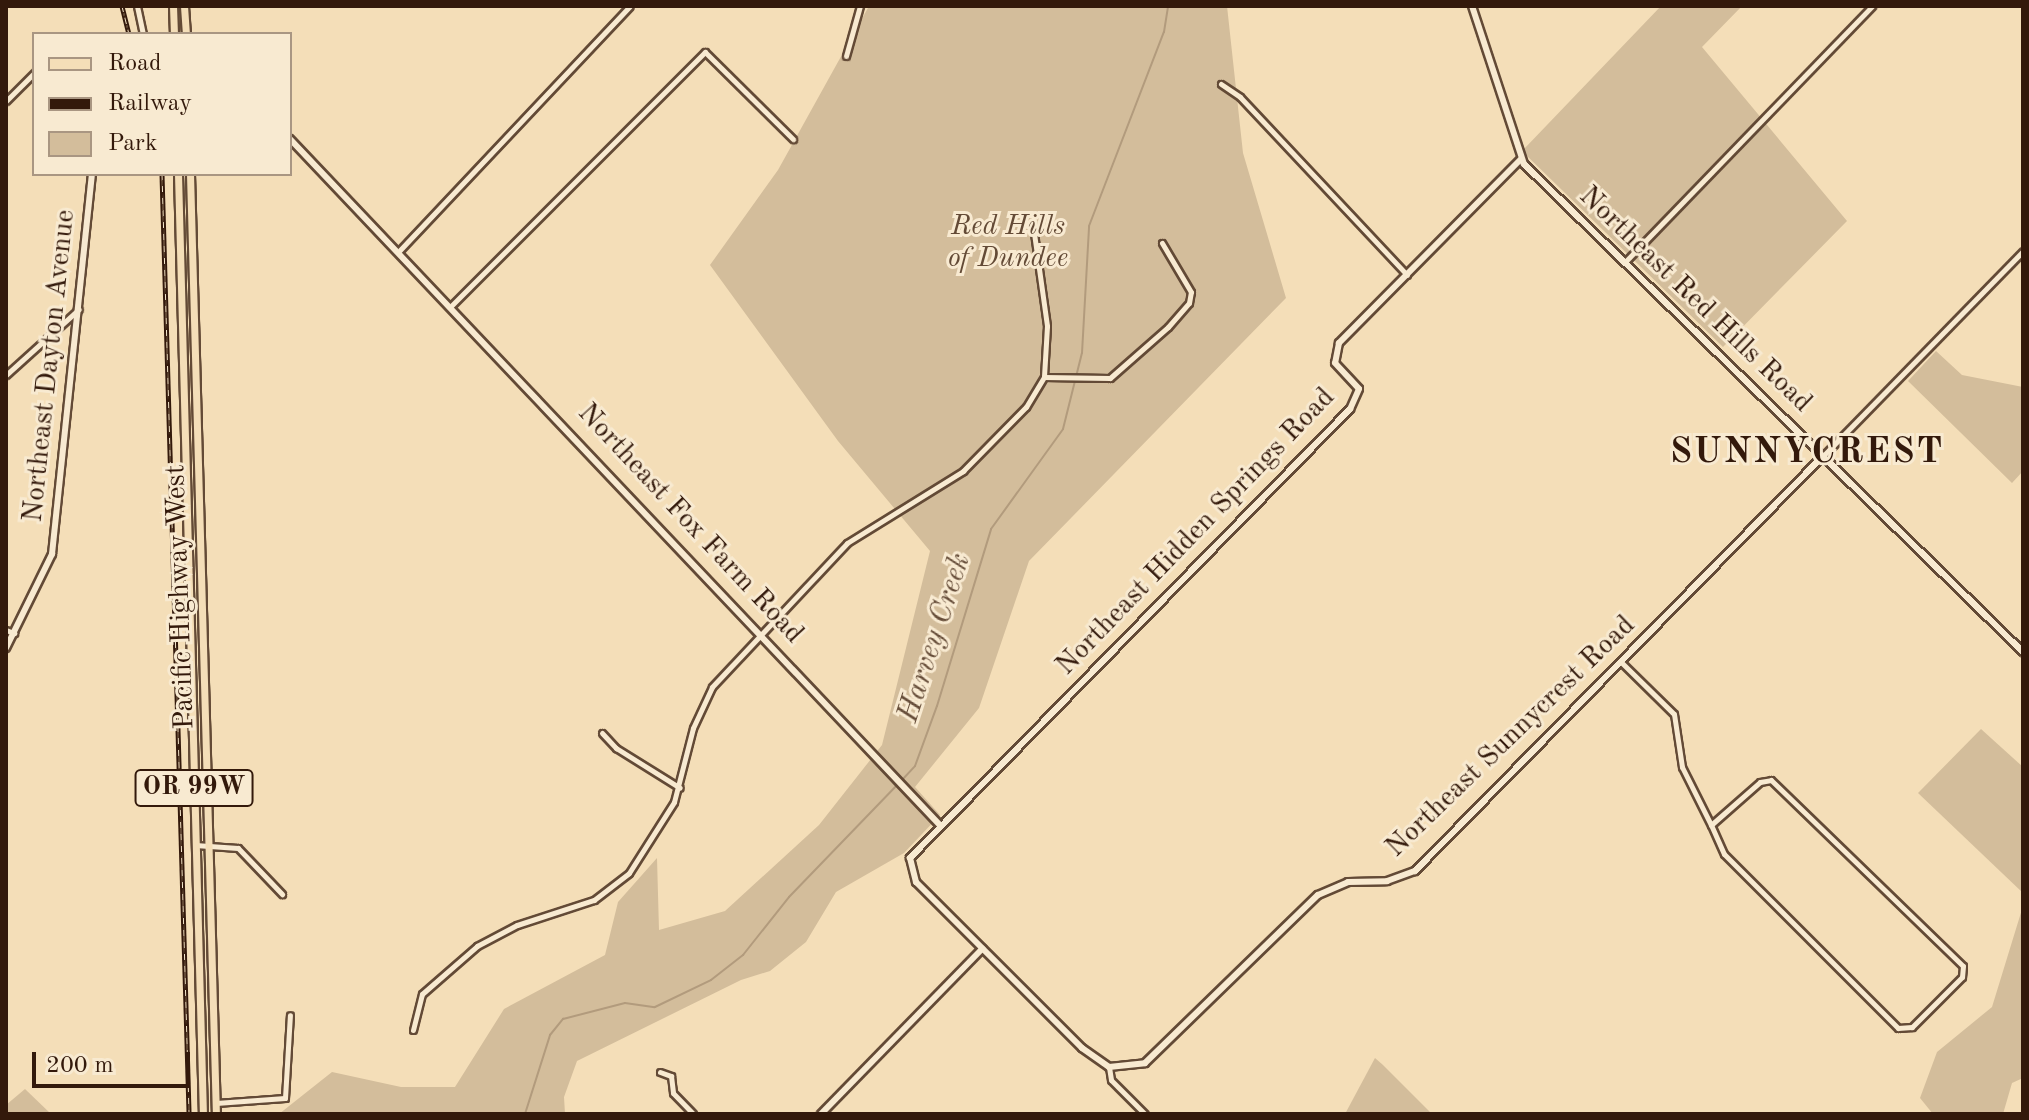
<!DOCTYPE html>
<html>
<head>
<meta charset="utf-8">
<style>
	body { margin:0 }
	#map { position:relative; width:2029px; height:1120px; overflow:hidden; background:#f4deb8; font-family:"Old Standard TT",serif }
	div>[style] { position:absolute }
	.green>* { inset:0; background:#d3bd9b }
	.stream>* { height:2px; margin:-1px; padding:0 1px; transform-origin:1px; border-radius:1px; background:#b29b7d }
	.roads { filter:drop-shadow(2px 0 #634a36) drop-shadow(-2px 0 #634a36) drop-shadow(0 2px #634a36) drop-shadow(0 -2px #634a36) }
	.minor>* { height:5px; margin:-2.5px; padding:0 2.5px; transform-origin:2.5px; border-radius:2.5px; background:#f8ead1 }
	.tertiary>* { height:6px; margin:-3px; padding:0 3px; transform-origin:3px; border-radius:3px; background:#f8ead1 }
	.primary>* { height:7px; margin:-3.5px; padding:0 3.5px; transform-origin:3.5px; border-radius:3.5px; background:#f4deb8 }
	.rail>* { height:5px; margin-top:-2.5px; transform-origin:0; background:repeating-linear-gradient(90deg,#f8ead1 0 6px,#33190b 0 12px); box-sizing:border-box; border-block:2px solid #33190b }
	span { translate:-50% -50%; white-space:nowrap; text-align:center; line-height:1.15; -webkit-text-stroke:6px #f8ead1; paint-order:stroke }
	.shield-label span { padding:2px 6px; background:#f8ead1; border:2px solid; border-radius:6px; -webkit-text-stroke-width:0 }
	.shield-label { font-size:26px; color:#33190b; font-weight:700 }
	.park-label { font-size:28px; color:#634a36; font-style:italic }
	.street-label { font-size:28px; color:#33190b }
	.water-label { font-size:30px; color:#664d39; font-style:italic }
	.district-label { font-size:36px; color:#33190b; font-weight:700; letter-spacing:2px }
	.frame { position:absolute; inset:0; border:8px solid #33190b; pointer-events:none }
	.legend { position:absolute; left:32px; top:32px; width:260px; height:144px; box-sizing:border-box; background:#f8ead1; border:2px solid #a99682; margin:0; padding:10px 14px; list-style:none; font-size:24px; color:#33190b }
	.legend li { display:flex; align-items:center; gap:16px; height:40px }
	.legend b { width:40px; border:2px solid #a99682 }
	.scale { position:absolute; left:32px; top:1052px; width:158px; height:36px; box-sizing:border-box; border:4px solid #33190b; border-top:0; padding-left:10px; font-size:24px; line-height:28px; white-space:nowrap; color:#33190b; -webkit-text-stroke:6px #f8ead1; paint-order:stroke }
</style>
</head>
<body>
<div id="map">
	<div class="green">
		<div style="clip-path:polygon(869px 6px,1227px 6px,1243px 153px,1286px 298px,1029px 561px,979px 708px,915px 787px,940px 815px,904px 853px,836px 892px,806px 942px,770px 971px,741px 980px,577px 1061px,564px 1097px,565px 1114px,279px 1114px,332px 1072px,401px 1087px,455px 1087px,504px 1009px,605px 955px,618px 902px,657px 858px,659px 930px,725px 911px,819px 825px,882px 745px,930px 551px,838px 441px,710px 265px,778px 170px)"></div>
		<div style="clip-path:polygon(1661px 6px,1742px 6px,1702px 47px,1847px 221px,1723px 347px,1522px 151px)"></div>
		<div style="clip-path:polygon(1936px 351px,1962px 375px,2023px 387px,2023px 471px,2012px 483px,1908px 381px)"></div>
		<div style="clip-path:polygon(1981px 729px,2023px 767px,2023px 893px,1918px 793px)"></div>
		<div style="clip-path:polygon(2023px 906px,2023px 1078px,2012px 1083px,2003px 1114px,1933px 1114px,1920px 1098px,1937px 1052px,1992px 1007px)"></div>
		<div style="clip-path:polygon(1375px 1058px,1383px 1065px,1432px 1114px,1345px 1114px)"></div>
		<div style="clip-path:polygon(25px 1089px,51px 1114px,6px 1114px,6px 1105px)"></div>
	</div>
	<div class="stream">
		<div style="left:902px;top:780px;width:19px;rotate:-47deg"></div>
		<div style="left:915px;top:766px;width:64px;rotate:-69.9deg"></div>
		<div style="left:937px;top:706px;width:185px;rotate:-73deg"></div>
		<div style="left:991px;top:529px;width:123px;rotate:-54.2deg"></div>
		<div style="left:1063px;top:429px;width:78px;rotate:-76deg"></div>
		<div style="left:1082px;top:353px;width:127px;rotate:-86.8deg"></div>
		<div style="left:1089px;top:226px;width:208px;rotate:-68.9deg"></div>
		<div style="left:1164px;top:32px;width:26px;rotate:-81deg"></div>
		<div style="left:525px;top:1114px;width:83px;rotate:-72.4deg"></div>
		<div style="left:550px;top:1035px;width:21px;rotate:-51deg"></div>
		<div style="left:563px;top:1019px;width:64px;rotate:-14.5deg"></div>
		<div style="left:625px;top:1003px;width:30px;rotate:8deg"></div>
		<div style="left:655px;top:1007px;width:62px;rotate:-25.7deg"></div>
		<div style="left:711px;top:980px;width:41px;rotate:-38deg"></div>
		<div style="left:743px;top:955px;width:74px;rotate:-51.6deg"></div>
		<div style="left:789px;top:897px;width:157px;rotate:-46deg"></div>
	</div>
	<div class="roads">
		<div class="minor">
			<div style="left:137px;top:6px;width:29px;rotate:78deg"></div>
			<div style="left:846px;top:56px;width:52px;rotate:-74.4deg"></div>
			<div style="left:1221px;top:84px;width:23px;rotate:34deg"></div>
			<div style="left:1240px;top:97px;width:244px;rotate:46.8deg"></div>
			<div style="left:6px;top:101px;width:40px;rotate:-45deg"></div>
			<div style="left:1033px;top:226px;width:101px;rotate:82deg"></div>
			<div style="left:1047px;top:326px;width:51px;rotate:93.4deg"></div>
			<div style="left:400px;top:250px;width:335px;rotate:-46.7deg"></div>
			<div style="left:1625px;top:262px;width:356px;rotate:-46deg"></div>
			<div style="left:452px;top:305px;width:358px;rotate:-45deg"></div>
			<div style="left:705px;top:52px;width:124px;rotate:44.7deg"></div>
			<div style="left:6px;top:375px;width:98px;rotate:-42.1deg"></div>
			<div style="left:1823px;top:456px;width:286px;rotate:-45.7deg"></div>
			<div style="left:6px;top:630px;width:9px;rotate:21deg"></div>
			<div style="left:1621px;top:662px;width:74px;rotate:44.5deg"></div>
			<div style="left:1674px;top:714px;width:54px;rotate:81.4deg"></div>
			<div style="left:1682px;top:767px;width:65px;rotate:63.4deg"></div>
			<div style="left:602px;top:733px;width:21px;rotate:47deg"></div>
			<div style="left:616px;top:748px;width:75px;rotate:32deg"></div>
			<div style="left:1771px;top:780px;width:267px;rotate:44.1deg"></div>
			<div style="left:1963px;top:966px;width:11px;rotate:95deg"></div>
			<div style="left:1962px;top:977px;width:71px;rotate:135deg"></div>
			<div style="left:1912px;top:1027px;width:14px;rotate:176deg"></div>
			<div style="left:1898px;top:1028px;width:246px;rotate:-135deg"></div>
			<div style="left:1724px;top:854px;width:32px;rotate:-114deg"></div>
			<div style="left:1711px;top:825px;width:65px;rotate:-41.3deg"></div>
			<div style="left:1760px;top:782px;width:11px;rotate:-10deg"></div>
			<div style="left:195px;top:845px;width:43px;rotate:4deg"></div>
			<div style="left:238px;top:848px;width:64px;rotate:46.3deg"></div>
			<div style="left:413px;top:1030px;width:37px;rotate:-76deg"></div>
			<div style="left:422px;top:994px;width:73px;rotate:-41.1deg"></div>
			<div style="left:477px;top:946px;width:45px;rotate:-27.7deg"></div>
			<div style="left:517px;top:925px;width:81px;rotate:-18deg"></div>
			<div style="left:594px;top:900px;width:44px;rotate:-37.6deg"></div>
			<div style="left:629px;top:873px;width:84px;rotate:-57.6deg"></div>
			<div style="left:674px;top:802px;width:76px;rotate:-75.6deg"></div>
			<div style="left:693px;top:728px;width:45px;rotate:-65.1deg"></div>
			<div style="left:712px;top:687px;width:197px;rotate:-46.8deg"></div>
			<div style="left:847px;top:543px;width:137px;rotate:-31.8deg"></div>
			<div style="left:963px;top:471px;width:90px;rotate:-45.5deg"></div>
			<div style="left:1026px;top:407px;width:35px;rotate:-59deg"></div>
			<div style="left:1044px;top:377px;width:66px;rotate:0.9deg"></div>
			<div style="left:1110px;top:378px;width:77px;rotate:-41.3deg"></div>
			<div style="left:1168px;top:327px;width:32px;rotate:-49deg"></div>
			<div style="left:1189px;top:303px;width:11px;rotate:-80deg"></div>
			<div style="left:1191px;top:292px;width:57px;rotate:-120.6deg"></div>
			<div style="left:1109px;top:1067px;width:13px;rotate:81deg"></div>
			<div style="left:1111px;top:1080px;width:48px;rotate:45deg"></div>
			<div style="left:660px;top:1072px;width:12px;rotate:20deg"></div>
			<div style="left:671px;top:1076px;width:17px;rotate:83deg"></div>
			<div style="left:673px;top:1093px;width:29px;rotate:46deg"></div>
			<div style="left:216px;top:1103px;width:69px;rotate:-4.1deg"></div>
			<div style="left:285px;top:1098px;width:83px;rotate:-86.6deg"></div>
		</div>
		<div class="tertiary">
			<div style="left:1472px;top:6px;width:166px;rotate:71.8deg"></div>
			<div style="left:1524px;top:164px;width:698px;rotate:44.36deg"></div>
			<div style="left:290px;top:139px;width:944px;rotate:46.55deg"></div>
			<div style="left:1521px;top:159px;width:259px;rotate:134.7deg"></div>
			<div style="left:1339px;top:343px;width:20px;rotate:101deg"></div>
			<div style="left:1335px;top:363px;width:35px;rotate:47deg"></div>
			<div style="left:1359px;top:389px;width:22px;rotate:114deg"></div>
			<div style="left:1350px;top:409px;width:629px;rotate:134.42deg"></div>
			<div style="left:910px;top:858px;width:25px;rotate:76deg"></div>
			<div style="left:916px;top:882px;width:235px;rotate:45deg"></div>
			<div style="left:1082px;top:1048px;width:33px;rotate:35deg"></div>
			<div style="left:1109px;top:1067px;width:36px;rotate:-6deg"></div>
			<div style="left:1145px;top:1063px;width:241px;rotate:-44.2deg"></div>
			<div style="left:1318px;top:895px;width:33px;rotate:-23deg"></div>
			<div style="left:1348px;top:882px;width:39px;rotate:-1deg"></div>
			<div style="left:1387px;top:881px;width:30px;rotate:-20deg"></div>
			<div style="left:1415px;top:871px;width:582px;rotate:-45.49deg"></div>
			<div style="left:6px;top:648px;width:105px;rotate:-63.9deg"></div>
			<div style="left:52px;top:554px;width:382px;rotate:-84deg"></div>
			<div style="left:821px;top:1114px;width:231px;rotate:-45.7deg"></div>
		</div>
		<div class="primary">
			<div style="left:173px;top:6px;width:28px;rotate:88deg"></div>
			<div style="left:184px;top:6px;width:28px;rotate:86deg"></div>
			<div style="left:178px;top:174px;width:940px;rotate:88.48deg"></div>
			<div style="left:190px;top:174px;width:940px;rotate:88.42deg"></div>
		</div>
	</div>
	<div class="rail">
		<div style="left:122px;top:6px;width:29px;rotate:76deg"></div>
		<div style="left:162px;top:174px;width:940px;rotate:88.35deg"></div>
	</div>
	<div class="shield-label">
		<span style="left:194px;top:788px">OR 99W</span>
	</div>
	<div class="park-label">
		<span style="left:1008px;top:243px">Red Hills<br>of Dundee</span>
	</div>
	<div class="street-label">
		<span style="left:1695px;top:300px;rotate:44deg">Northeast Red Hills Road</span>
		<span style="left:50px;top:366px;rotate:-84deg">Northeast Dayton Avenue</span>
		<span style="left:690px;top:524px;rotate:47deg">Northeast Fox Farm Road</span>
		<span style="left:1196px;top:532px;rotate:-46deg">Northeast Hidden Springs Road</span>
		<span style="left:181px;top:597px;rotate:-92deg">Pacific Highway West</span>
		<span style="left:1511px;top:737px;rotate:-44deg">Northeast Sunnycrest Road</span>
	</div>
	<div class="water-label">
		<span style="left:935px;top:638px;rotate:-72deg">Harvey Creek</span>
	</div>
	<div class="district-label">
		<span style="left:1807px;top:454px">SUNNYCREST</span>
	</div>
	<div class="frame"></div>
	<ul class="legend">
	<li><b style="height:10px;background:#f4deb8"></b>Road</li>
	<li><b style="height:10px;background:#33190b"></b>Railway</li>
	<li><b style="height:22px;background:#d3bd9b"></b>Park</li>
	</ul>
	<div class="scale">200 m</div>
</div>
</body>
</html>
